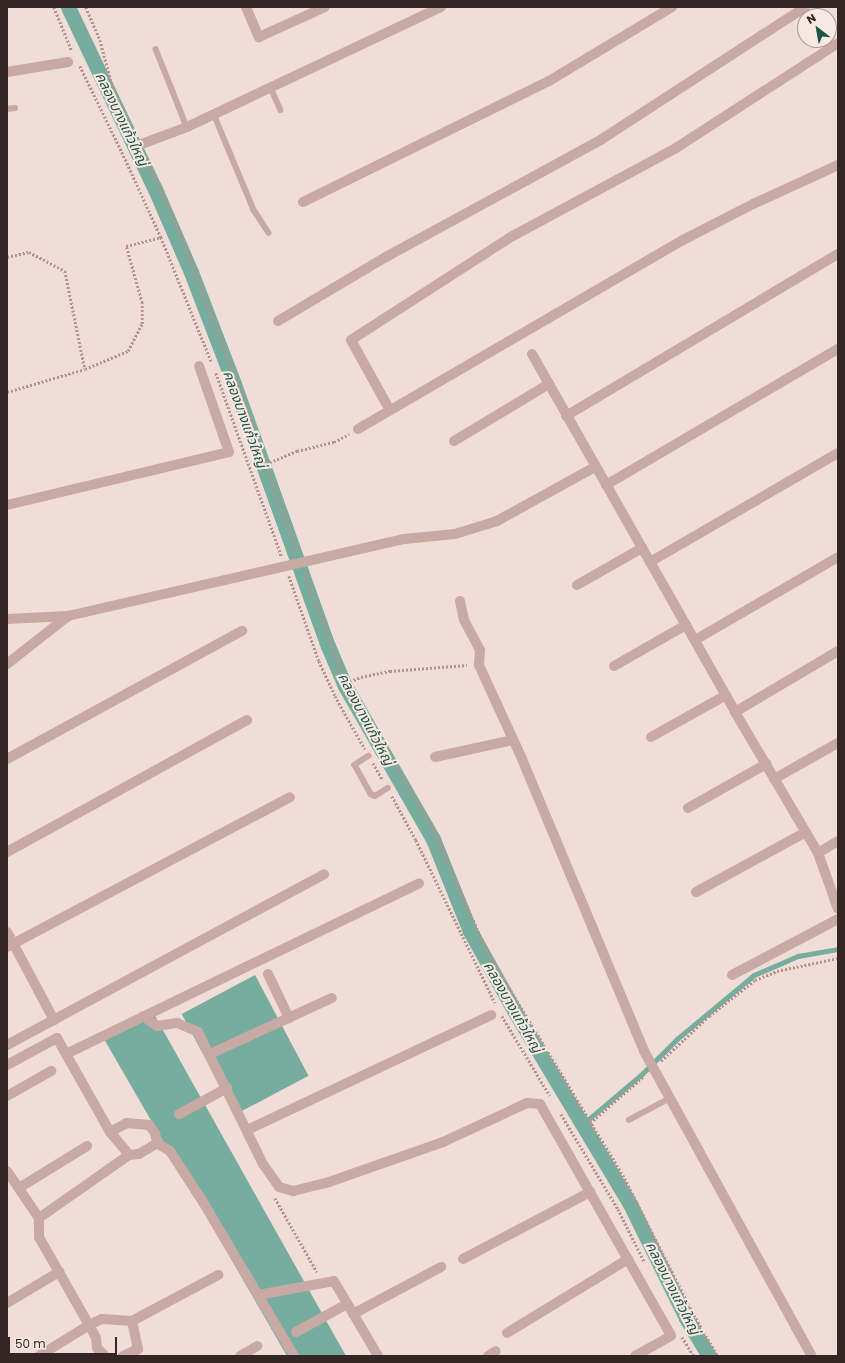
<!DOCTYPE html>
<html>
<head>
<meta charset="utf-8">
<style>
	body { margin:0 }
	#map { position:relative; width:845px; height:1363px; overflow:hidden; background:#f0ddd7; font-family:Poppins,"Noto Sans Thai",sans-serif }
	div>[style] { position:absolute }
	.water>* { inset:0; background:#77ad9e; transform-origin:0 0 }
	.stream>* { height:4.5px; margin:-2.25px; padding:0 2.25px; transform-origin:2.25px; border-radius:2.25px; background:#77ad9e }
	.canal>* { height:15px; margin:-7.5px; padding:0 7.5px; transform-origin:7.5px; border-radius:7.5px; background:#77ad9e }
	.path>* { height:2.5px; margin-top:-1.25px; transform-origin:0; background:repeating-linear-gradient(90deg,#b4938e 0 2px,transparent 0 4px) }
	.service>* { height:5.5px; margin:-2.75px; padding:0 2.75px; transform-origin:2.75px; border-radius:2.75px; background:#c8a9a4 }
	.minor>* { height:10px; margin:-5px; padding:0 5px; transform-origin:5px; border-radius:5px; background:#c8a9a4 }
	span { translate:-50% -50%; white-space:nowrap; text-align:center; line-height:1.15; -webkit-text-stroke:4px #f8e8e3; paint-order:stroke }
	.water-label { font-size:14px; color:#1c5446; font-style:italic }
	.frame { position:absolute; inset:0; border:8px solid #332625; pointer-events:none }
	.north { position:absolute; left:797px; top:8px; width:40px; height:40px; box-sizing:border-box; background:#f8e8e3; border:1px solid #a99a97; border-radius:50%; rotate:329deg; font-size:11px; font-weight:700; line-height:16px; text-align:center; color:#332625 }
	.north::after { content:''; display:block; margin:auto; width:14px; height:18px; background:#1c5446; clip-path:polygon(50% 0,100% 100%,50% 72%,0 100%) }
	.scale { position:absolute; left:8px; top:1337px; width:109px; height:18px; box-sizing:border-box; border:2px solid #332625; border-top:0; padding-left:5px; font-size:12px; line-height:14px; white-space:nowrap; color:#332625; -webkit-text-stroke:3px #f8e8e3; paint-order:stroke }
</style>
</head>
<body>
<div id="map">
	<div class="water">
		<div style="left:255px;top:975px;width:114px;height:83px;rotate:62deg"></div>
		<div style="clip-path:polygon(155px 1016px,346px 1356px,287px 1356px,104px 1039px)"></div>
	</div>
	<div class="stream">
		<div style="left:583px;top:1124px;width:77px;rotate:-40.3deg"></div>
		<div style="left:642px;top:1074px;width:49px;rotate:-45deg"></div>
		<div style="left:677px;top:1039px;width:100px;rotate:-39.7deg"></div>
		<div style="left:754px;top:975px;width:48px;rotate:-23.4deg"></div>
		<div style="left:798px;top:956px;width:41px;rotate:-9.9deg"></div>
	</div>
	<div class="canal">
		<div style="left:68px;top:7px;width:202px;rotate:64.5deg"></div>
		<div style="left:155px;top:189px;width:90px;rotate:66.6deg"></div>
		<div style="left:191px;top:272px;width:120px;rotate:69deg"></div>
		<div style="left:234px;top:384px;width:278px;rotate:70.3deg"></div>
		<div style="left:328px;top:646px;width:43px;rotate:67deg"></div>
		<div style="left:345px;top:686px;width:177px;rotate:60.1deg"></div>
		<div style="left:433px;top:839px;width:99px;rotate:68.1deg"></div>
		<div style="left:470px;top:931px;width:93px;rotate:60.9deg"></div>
		<div style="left:515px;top:1012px;width:224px;rotate:59.1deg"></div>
		<div style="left:630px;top:1204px;width:127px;rotate:63.8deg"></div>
		<div style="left:686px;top:1318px;width:44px;rotate:58.8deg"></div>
	</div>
	<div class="path">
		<div style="left:54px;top:7px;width:48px;rotate:67.8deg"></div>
		<div style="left:86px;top:7px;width:36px;rotate:67deg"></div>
		<div style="left:100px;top:40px;width:57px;rotate:74.7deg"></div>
		<div style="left:115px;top:95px;width:43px;rotate:64deg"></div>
		<div style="left:80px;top:66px;width:96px;rotate:64deg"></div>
		<div style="left:122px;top:152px;width:94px;rotate:65.4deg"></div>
		<div style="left:161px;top:237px;width:134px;rotate:68deg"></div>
		<div style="left:144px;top:155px;width:86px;rotate:65.2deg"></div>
		<div style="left:180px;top:233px;width:176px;rotate:69deg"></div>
		<div style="left:243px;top:397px;width:163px;rotate:70.7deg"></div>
		<div style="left:7px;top:257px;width:23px;rotate:-13deg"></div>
		<div style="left:29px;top:252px;width:41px;rotate:27.8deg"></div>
		<div style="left:65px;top:271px;width:100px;rotate:78.5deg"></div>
		<div style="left:216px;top:373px;width:195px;rotate:70.3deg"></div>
		<div style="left:7px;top:392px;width:81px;rotate:-16.4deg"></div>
		<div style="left:85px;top:369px;width:47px;rotate:-22.7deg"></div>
		<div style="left:128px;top:351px;width:30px;rotate:-63deg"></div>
		<div style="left:142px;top:324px;width:21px;rotate:-90deg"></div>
		<div style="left:142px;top:303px;width:59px;rotate:-105.7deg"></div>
		<div style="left:126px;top:246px;width:36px;rotate:-14deg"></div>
		<div style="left:266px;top:464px;width:34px;rotate:-23deg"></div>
		<div style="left:297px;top:451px;width:38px;rotate:-14deg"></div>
		<div style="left:334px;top:442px;width:17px;rotate:-28deg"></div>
		<div style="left:305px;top:573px;width:117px;rotate:69.6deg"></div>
		<div style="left:346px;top:683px;width:170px;rotate:59.2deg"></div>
		<div style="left:433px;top:829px;width:136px;rotate:66.1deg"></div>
		<div style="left:488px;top:953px;width:260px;rotate:58.7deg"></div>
		<div style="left:623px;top:1175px;width:157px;rotate:63.1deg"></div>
		<div style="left:694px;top:1315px;width:48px;rotate:59.7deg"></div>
		<div style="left:289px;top:576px;width:90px;rotate:70.6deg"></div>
		<div style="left:319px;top:661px;width:38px;rotate:65deg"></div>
		<div style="left:335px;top:696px;width:61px;rotate:60.5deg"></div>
		<div style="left:346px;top:683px;width:16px;rotate:-22deg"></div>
		<div style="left:361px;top:677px;width:30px;rotate:-12deg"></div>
		<div style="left:390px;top:671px;width:77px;rotate:-4.5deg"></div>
		<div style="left:373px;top:763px;width:20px;rotate:60deg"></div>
		<div style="left:392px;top:796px;width:50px;rotate:61.4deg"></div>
		<div style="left:416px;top:840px;width:181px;rotate:64.1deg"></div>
		<div style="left:502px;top:1016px;width:93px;rotate:59deg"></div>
		<div style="left:661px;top:1061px;width:66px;rotate:-43.2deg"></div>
		<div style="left:709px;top:1016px;width:58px;rotate:-38deg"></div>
		<div style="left:755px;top:980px;width:24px;rotate:-22deg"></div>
		<div style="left:777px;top:971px;width:62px;rotate:-12deg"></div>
		<div style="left:561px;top:1114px;width:111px;rotate:59deg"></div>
		<div style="left:618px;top:1209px;width:60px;rotate:63.4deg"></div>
		<div style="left:590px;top:1123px;width:72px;rotate:-41deg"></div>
		<div style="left:275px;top:1198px;width:85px;rotate:60.4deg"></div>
		<div style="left:682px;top:1337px;width:22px;rotate:58deg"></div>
	</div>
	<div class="service">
		<div style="left:156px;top:49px;width:84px;rotate:68.3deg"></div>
		<div style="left:271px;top:88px;width:24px;rotate:66deg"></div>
		<div style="left:7px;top:109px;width:8px;rotate:-7deg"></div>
		<div style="left:214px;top:114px;width:104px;rotate:67.4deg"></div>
		<div style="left:254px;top:210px;width:27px;rotate:57deg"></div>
		<div style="left:369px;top:756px;width:17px;rotate:147deg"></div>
		<div style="left:355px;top:765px;width:33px;rotate:61deg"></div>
		<div style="left:371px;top:794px;width:4px;rotate:27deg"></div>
		<div style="left:375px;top:796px;width:15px;rotate:-32deg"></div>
		<div style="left:629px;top:1120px;width:47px;rotate:-28.2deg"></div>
	</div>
	<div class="minor">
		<div style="left:246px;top:7px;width:33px;rotate:67deg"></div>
		<div style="left:259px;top:37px;width:72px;rotate:-24.4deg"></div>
		<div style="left:7px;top:72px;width:62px;rotate:-9.3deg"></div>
		<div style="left:139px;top:145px;width:51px;rotate:-20.6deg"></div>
		<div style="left:187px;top:127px;width:281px;rotate:-25.3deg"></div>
		<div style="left:303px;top:202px;width:274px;rotate:-26.2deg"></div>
		<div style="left:549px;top:81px;width:144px;rotate:-31deg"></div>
		<div style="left:278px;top:321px;width:126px;rotate:-30.7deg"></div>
		<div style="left:386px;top:257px;width:246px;rotate:-28.6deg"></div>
		<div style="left:602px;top:139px;width:242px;rotate:-33deg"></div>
		<div style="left:532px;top:354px;width:412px;rotate:60.4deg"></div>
		<div style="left:735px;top:712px;width:164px;rotate:59.5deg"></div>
		<div style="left:818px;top:853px;width:59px;rotate:70.3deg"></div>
		<div style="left:387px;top:405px;width:74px;rotate:-119deg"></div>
		<div style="left:351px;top:340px;width:188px;rotate:-32.8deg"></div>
		<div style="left:509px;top:238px;width:190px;rotate:-28.3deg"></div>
		<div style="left:676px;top:148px;width:193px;rotate:-32.9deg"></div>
		<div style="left:566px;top:416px;width:317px;rotate:-30.8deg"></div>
		<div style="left:358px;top:429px;width:376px;rotate:-30.2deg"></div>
		<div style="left:683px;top:240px;width:79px;rotate:-27.2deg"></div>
		<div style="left:753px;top:204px;width:94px;rotate:-24.6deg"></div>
		<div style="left:454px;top:441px;width:111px;rotate:-31deg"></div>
		<div style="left:606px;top:485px;width:269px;rotate:-30.4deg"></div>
		<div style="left:7px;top:505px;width:228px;rotate:-13.4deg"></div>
		<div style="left:229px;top:452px;width:91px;rotate:-109.2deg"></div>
		<div style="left:650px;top:562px;width:217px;rotate:-30.1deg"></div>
		<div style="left:577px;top:585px;width:75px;rotate:-29.6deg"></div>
		<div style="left:460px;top:601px;width:19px;rotate:78deg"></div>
		<div style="left:464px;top:620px;width:34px;rotate:62deg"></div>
		<div style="left:480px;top:650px;width:15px;rotate:94deg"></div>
		<div style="left:479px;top:665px;width:103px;rotate:65.4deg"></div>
		<div style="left:522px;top:759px;width:316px;rotate:67.3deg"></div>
		<div style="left:644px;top:1051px;width:348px;rotate:61.2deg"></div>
		<div style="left:7px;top:619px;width:61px;rotate:-2.8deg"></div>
		<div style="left:695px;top:640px;width:165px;rotate:-30.1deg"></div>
		<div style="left:7px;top:664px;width:78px;rotate:-38.2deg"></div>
		<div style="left:68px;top:616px;width:345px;rotate:-12.9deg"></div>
		<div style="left:404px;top:539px;width:51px;rotate:-5.6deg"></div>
		<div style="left:455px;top:534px;width:44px;rotate:-17.2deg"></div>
		<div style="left:497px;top:521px;width:112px;rotate:-28.9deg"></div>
		<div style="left:614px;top:666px;width:83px;rotate:-29.7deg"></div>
		<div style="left:735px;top:712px;width:120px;rotate:-30.6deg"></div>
		<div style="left:651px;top:737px;width:86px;rotate:-29.2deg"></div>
		<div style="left:435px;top:757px;width:80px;rotate:-12.3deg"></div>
		<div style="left:7px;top:759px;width:268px;rotate:-28.6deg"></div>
		<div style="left:774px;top:779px;width:73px;rotate:-29.4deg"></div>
		<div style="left:688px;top:808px;width:90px;rotate:-29.4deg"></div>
		<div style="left:7px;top:852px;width:274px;rotate:-28.8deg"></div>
		<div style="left:818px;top:853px;width:23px;rotate:-31deg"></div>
		<div style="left:696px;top:892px;width:125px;rotate:-28.6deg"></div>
		<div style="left:7px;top:932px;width:100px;rotate:61.9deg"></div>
		<div style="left:7px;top:947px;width:320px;rotate:-27.9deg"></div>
		<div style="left:268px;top:974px;width:49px;rotate:64.5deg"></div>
		<div style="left:732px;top:975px;width:120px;rotate:-27.8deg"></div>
		<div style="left:143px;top:1016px;width:17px;rotate:36deg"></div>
		<div style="left:157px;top:1026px;width:20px;rotate:-9deg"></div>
		<div style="left:177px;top:1023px;width:23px;rotate:23deg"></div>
		<div style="left:198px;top:1032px;width:147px;rotate:63.8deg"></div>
		<div style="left:263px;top:1164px;width:28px;rotate:55deg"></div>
		<div style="left:279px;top:1187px;width:15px;rotate:16deg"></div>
		<div style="left:293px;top:1191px;width:37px;rotate:-14deg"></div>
		<div style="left:329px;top:1182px;width:121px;rotate:-19.3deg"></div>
		<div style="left:443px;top:1142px;width:93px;rotate:-24.9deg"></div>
		<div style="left:527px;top:1103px;width:13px;rotate:4deg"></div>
		<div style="left:540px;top:1104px;width:266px;rotate:60.5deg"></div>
		<div style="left:671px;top:1336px;width:41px;rotate:150.9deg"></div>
		<div style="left:7px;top:1045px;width:360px;rotate:-28.3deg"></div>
		<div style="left:66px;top:1054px;width:392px;rotate:-25.8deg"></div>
		<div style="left:210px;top:1054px;width:134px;rotate:-24.7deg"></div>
		<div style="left:7px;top:1065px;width:57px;rotate:-28.4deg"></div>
		<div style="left:57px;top:1038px;width:108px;rotate:60.6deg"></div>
		<div style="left:110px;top:1132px;width:30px;rotate:50deg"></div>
		<div style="left:129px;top:1155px;width:10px;rotate:-6deg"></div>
		<div style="left:139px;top:1154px;width:21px;rotate:-31deg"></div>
		<div style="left:157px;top:1143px;width:10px;rotate:-101deg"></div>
		<div style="left:155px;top:1133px;width:10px;rotate:-127deg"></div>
		<div style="left:149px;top:1125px;width:22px;rotate:-175deg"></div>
		<div style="left:127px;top:1123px;width:19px;rotate:152deg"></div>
		<div style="left:7px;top:1096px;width:51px;rotate:-29.6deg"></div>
		<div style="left:179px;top:1114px;width:55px;rotate:-28.4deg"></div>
		<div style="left:247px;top:1130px;width:270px;rotate:-25.2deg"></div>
		<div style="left:157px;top:1143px;width:15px;rotate:32deg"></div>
		<div style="left:170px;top:1151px;width:61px;rotate:57.1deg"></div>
		<div style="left:203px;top:1202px;width:179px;rotate:59.4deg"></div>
		<div style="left:7px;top:1171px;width:57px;rotate:55.8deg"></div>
		<div style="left:19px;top:1188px;width:80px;rotate:-31.7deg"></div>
		<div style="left:463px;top:1259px;width:144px;rotate:-27.8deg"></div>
		<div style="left:258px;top:1295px;width:77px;rotate:-10.4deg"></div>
		<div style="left:334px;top:1281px;width:87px;rotate:59.6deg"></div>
		<div style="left:7px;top:1303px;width:61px;rotate:-30.8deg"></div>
		<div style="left:353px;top:1314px;width:100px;rotate:-28.1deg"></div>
		<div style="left:132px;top:1321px;width:98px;rotate:-28.1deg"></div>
		<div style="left:296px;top:1332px;width:58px;rotate:-28.8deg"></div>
		<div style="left:507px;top:1333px;width:142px;rotate:-31.4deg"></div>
		<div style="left:39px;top:1356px;width:59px;rotate:-31.8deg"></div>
		<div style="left:89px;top:1325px;width:14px;rotate:-25deg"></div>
		<div style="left:102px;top:1319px;width:30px;rotate:4deg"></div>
		<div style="left:132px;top:1321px;width:29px;rotate:78deg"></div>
		<div style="left:138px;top:1349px;width:17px;rotate:155deg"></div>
		<div style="left:105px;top:1356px;width:11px;rotate:-135deg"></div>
		<div style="left:97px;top:1348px;width:10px;rotate:-96deg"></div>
		<div style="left:96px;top:1338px;width:15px;rotate:-118deg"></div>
		<div style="left:89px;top:1325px;width:101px;rotate:-119.6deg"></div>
		<div style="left:39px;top:1237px;width:19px;rotate:-90deg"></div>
		<div style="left:39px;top:1218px;width:110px;rotate:-35deg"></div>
		<div style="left:240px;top:1356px;width:20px;rotate:-30deg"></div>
		<div style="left:488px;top:1356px;width:9px;rotate:-32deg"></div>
	</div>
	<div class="water-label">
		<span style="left:122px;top:119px;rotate:64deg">คลองบางแก้วใหญ่</span>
		<span style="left:245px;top:419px;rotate:70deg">คลองบางแก้วใหญ่</span>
		<span style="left:366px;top:719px;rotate:62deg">คลองบางแก้วใหญ่</span>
		<span style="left:513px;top:1007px;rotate:60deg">คลองบางแก้วใหญ่</span>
		<span style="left:673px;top:1288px;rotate:63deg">คลองบางแก้วใหญ่</span>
	</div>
	<div class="frame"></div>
	<div class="north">N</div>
	<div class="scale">50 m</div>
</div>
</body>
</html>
